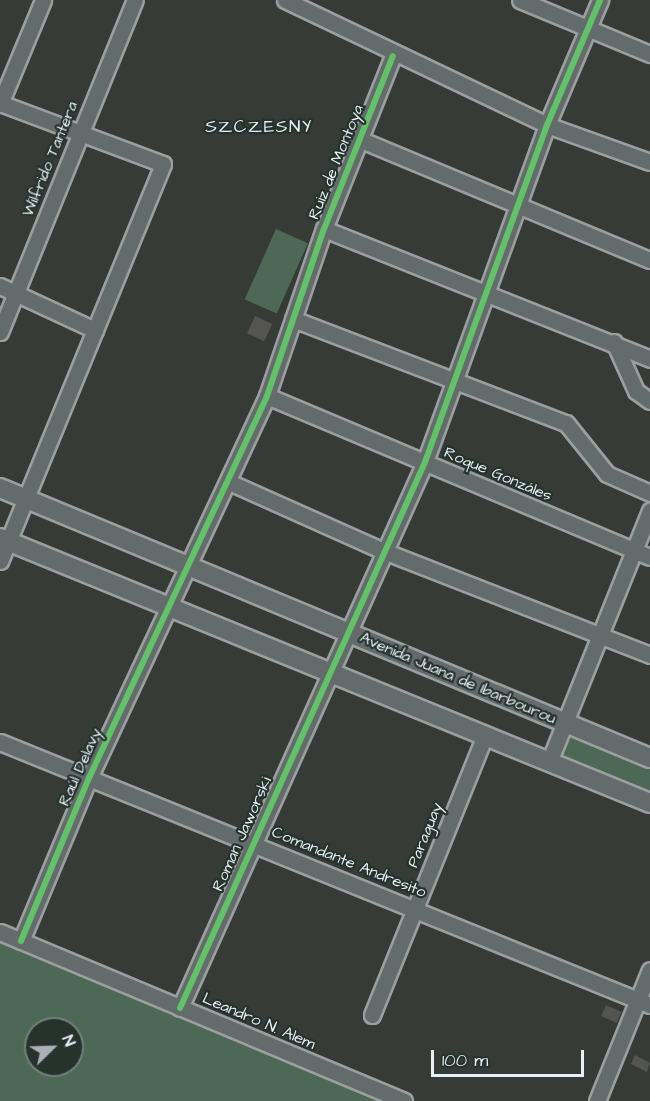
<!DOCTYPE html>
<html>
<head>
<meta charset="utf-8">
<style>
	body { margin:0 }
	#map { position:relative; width:650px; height:1101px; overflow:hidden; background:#373b38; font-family:"Architects Daughter",sans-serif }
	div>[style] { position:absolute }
	.green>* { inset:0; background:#4d6955; transform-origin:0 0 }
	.building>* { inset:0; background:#545451; transform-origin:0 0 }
	.roads { filter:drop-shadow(2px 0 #9b9f9f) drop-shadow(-2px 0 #9b9f9f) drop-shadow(0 2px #9b9f9f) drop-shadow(0 -2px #9b9f9f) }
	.minor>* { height:15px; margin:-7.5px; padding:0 7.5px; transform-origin:7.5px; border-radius:7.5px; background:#646b6b }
	.major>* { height:18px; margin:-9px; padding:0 9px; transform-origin:9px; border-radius:9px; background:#646b6b }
	.cycleway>* { height:6px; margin:-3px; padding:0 3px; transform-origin:3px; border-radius:3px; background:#61c268 }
	span { translate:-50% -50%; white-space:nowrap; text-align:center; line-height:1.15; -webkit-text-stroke:4.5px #26332d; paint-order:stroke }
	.street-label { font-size:16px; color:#e8f1f8 }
	.neighbourhood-label { font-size:18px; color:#e8f1f8; letter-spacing:1.5px }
	.north { position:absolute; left:24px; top:1017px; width:60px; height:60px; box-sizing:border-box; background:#26332d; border:2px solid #747f7e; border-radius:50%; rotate:67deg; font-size:16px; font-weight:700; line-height:24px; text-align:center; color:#e8f1f8 }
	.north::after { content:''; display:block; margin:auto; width:21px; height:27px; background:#aab1b5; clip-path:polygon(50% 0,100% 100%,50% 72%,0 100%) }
	.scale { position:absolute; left:431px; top:1050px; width:153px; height:27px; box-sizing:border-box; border:3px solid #e8f1f8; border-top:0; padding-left:8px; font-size:18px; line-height:21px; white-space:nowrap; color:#e8f1f8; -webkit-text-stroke:4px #26332d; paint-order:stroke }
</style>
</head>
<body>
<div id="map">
	<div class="green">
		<div style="left:276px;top:229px;width:35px;height:77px;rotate:24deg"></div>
		<div style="clip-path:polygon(568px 733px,650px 766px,650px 798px,558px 760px,559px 736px)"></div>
		<div style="clip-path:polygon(evenodd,0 940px,394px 1101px,0 1101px,0 940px,36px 1029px,72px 1029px,72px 1065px,36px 1065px,36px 1029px)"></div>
	</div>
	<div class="building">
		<div style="left:255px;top:316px;width:19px;height:19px;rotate:25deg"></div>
		<div style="left:606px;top:1005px;width:17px;height:12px;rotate:24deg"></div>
		<div style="clip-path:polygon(635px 1055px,650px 1063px,647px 1072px,631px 1064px)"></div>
	</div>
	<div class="roads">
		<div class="minor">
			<div style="left:285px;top:0;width:290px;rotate:25.5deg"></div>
			<div style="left:547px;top:125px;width:109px;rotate:19.8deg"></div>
			<div style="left:520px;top:0;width:141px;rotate:22.6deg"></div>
			<div style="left:0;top:103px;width:174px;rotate:20.5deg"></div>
			<div style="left:163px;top:164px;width:429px;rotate:112.3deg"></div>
			<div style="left:0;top:104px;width:113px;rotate:-67.5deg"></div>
			<div style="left:359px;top:139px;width:315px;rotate:22.6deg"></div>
			<div style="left:324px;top:229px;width:351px;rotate:21.7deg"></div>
			<div style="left:0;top:286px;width:105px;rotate:24.9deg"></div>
			<div style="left:293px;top:319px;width:292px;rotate:20.9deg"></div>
			<div style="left:566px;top:423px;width:65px;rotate:51.2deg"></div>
			<div style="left:607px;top:474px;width:47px;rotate:23.8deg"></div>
			<div style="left:0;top:332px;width:358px;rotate:-67.9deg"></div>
			<div style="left:614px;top:342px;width:54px;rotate:65.8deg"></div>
			<div style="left:636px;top:391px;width:17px;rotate:36deg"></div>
			<div style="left:267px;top:396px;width:415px;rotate:22.8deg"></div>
			<div style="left:229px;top:482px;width:167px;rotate:24.1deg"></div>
			<div style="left:381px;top:550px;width:289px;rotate:21.3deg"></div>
			<div style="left:0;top:742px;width:701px;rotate:22.03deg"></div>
			<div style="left:549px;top:762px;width:271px;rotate:-68.1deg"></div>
			<div style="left:0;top:932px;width:438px;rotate:22.7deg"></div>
			<div style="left:21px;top:941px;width:177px;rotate:-67.4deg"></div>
			<div style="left:89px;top:778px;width:421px;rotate:-65deg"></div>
			<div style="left:267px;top:396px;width:176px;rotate:-71.2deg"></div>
			<div style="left:324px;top:229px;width:186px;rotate:-68.3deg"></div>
			<div style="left:180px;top:1008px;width:598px;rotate:-65.83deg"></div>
			<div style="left:425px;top:462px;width:358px;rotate:-70.1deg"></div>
			<div style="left:547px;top:125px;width:136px;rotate:-67deg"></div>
			<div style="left:372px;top:1015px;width:301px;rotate:-68deg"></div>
			<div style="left:597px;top:1101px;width:141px;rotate:-68deg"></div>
		</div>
		<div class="major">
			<div style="left:0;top:488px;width:704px;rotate:22.56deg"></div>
			<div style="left:0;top:538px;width:702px;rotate:22.18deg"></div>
		</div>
	</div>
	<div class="cycleway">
		<div style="left:21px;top:941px;width:177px;rotate:-67.4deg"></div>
		<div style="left:89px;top:778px;width:421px;rotate:-65deg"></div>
		<div style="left:267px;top:396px;width:176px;rotate:-71.2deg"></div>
		<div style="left:324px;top:229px;width:186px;rotate:-68.3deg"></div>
		<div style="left:180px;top:1008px;width:598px;rotate:-65.83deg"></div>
		<div style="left:425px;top:462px;width:358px;rotate:-70.1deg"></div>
		<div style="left:547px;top:125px;width:136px;rotate:-67deg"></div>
	</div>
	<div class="street-label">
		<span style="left:50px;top:159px;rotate:-68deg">Wilfrido Tantera</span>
		<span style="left:336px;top:162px;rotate:-68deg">Ruiz de Montoya</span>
		<span style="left:498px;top:474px;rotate:23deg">Roque Gonzáles</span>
		<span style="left:458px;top:678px;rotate:23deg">Avenida Juana de Ibarbourou</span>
		<span style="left:80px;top:767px;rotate:-66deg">Raúl Delavy</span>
		<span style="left:242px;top:834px;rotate:-66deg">Roman Jaworski</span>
		<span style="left:425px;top:835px;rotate:-68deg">Paraguay</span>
		<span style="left:349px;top:862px;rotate:22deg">Comandante Andresito</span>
		<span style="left:259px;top:1021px;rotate:23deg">Leandro N. Alem</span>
	</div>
	<div class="neighbourhood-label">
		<span style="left:259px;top:127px">SZCZESNY</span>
	</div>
	<div class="north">N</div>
	<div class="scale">100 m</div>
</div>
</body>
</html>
